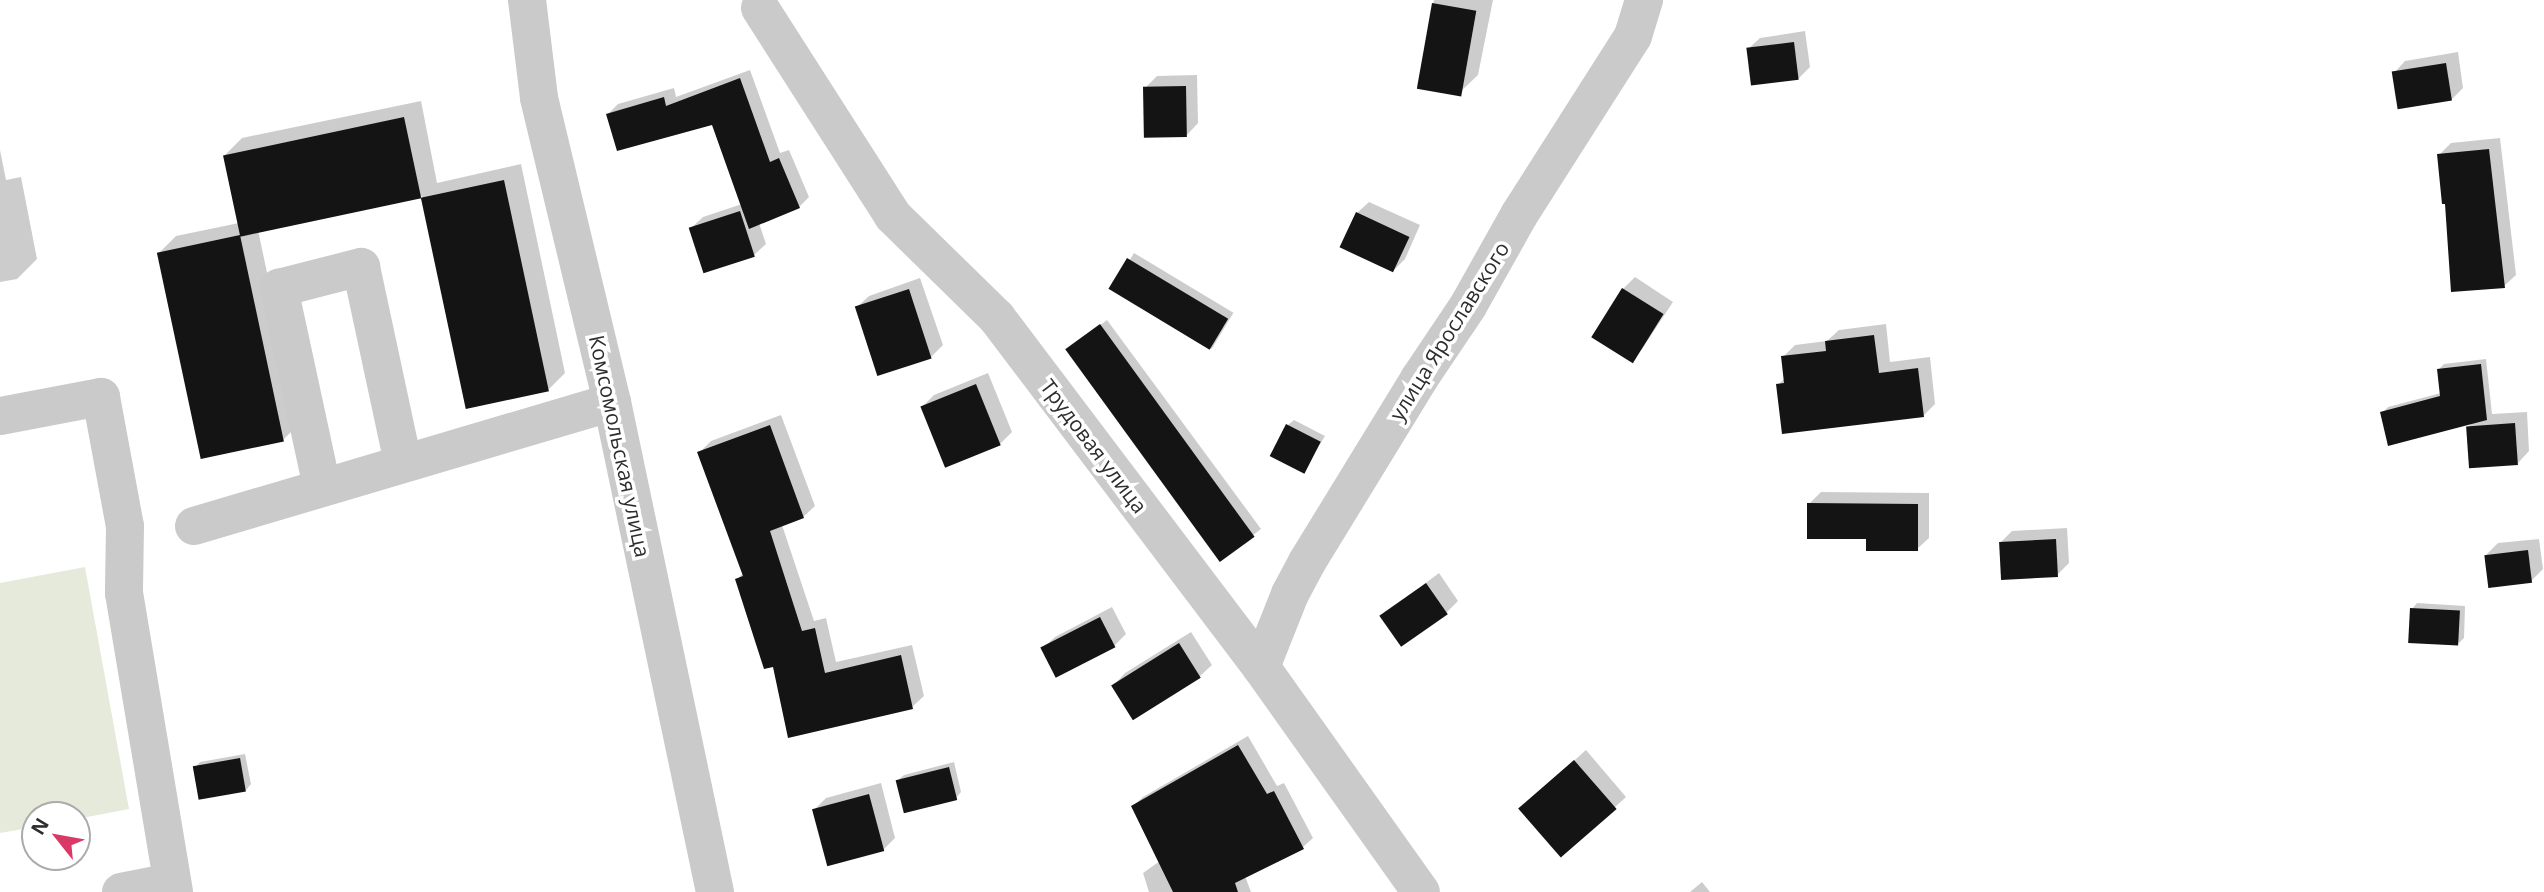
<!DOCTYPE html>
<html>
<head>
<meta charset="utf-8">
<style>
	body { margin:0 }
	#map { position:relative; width:2544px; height:892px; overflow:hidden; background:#fff; font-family:"Open Sans",sans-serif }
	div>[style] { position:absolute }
	.green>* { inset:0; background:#e6eadb }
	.shadow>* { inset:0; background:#0003; transform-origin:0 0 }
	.building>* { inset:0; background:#141414; transform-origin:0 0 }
	.minor>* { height:38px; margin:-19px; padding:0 19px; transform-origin:19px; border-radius:19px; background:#cacaca }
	span { translate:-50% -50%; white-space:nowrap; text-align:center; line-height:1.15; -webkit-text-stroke:7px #fff; paint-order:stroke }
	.street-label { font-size:21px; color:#2d2d2d }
	.north { position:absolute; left:21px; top:801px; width:70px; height:70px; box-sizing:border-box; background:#fff; border:2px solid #ababab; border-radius:50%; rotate:301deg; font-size:19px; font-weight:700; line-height:28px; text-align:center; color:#2d2d2d }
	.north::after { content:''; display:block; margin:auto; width:24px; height:32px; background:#da3867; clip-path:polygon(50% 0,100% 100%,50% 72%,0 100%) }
</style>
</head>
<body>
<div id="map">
	<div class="green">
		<div style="clip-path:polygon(85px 567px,129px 809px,77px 819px,77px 815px,35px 815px,35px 827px,0 833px,0 583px)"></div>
	</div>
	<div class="shadow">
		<div style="clip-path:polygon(1434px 0,1493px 0,1478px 75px,1458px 94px,1417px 86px)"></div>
		<div style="clip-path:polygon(1805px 31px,1810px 67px,1798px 79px,1748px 49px,1760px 38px)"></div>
		<div style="clip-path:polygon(2458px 52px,2463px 88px,2451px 100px,2394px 73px,2405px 61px)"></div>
		<div style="clip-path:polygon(750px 70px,780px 153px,789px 150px,809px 197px,799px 207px,759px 223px,766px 244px,754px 255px,691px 228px,703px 217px,742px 204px,713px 123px,608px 114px,618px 104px,674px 88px,676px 97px)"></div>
		<div style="clip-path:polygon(1197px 75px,1198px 123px,1187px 135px,1145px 88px,1157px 76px)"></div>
		<div style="clip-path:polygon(421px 101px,437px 183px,521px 164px,565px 373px,549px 389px,468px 407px,422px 196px,258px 230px,299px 424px,282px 441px,159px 253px,176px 236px,239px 223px,225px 155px,242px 138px)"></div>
		<div style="clip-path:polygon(2500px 138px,2516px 275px,2504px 286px,2447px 202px,2439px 155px,2451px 143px)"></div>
		<div style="clip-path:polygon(0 150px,6px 180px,21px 177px,37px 259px,17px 279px,0 282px)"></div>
		<div style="clip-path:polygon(1369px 202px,1420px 225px,1405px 259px,1393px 271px,1357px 213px)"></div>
		<div style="left:1134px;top:253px;width:116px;height:42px;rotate:31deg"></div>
		<div style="clip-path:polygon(1635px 277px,1673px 302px,1642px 349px,1631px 360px,1623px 289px)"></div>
		<div style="clip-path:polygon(920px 278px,943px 345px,931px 357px,857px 307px,869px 296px)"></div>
		<div style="clip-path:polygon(1107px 320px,1261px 529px,1222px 559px,1074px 345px)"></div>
		<div style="clip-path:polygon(1886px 324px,1890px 362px,1930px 357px,1935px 404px,1923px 416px,1778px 385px,1785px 378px,1783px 357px,1795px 345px,1827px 341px,1839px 330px)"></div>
		<div style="clip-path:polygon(2486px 359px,2492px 414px,2527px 412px,2529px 451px,2518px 463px,2468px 427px,2473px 422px,2382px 413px,2388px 407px,2441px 393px,2438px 370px,2444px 364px)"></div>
		<div style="clip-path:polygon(988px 373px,1012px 432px,1000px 444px,922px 407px,934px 395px)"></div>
		<div style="clip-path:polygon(781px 415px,815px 506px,803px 517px,782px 525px,814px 621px,826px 618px,836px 662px,912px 645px,924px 696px,912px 707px,774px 665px,737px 580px,743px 573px,699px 453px,711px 441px)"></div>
		<div style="clip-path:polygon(1294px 420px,1325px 436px,1303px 472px,1288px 425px)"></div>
		<div style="clip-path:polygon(1821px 492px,1929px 493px,1929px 538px,1917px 549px,1867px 537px,1809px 504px)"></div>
		<div style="clip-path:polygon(2067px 528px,2069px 563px,2057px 575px,2000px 543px,2012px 531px)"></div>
		<div style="clip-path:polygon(2539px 539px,2543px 569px,2531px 581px,2486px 555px,2498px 543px)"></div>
		<div style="clip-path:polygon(1439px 573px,1458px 601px,1446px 613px,1381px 617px)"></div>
		<div style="clip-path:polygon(2417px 603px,2465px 606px,2464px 638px,2459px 643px,2412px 609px)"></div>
		<div style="clip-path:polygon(1112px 607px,1126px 634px,1114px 646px,1043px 648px,1055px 637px)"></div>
		<div style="clip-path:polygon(1191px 632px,1212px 665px,1200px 676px,1134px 718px,1114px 685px,1125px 673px)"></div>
		<div style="clip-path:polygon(1248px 736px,1277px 786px,1284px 783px,1313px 838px,1303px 847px,1245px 876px,1251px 892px,1149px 892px,1143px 873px,1160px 861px,1133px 806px,1143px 797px)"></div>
		<div style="clip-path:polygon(1586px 750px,1626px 797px,1614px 808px,1520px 809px)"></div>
		<div style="clip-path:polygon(245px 754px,251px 784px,246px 790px,195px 768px,200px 762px)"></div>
		<div style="clip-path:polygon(954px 762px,961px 792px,956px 798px,898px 780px,904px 775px)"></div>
		<div style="clip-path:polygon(881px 783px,895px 838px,883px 850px,814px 810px,826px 798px)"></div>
		<div style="clip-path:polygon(1702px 882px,1710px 892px,1690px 892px)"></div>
	</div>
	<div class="building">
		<div style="left:1432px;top:3px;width:45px;height:87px;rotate:10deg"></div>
		<div style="left:1794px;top:42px;width:38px;height:48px;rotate:83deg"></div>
		<div style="left:2446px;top:63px;width:38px;height:55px;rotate:81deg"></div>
		<div style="clip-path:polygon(740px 78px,770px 162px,779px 158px,800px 208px,749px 229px,712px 125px,617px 151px,606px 114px,664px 97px,666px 106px)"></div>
		<div style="left:1186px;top:86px;width:51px;height:43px;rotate:89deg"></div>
		<div style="left:404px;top:117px;width:83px;height:185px;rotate:78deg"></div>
		<div style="clip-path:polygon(2489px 149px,2505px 288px,2451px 292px,2445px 204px,2442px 204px,2437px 154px)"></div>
		<div style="left:504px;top:180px;width:216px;height:85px;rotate:78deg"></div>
		<div style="left:740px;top:211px;width:48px;height:54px;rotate:72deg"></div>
		<div style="left:1356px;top:212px;width:59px;height:39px;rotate:25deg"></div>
		<div style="left:240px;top:235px;width:211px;height:85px;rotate:78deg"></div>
		<div style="left:1127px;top:258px;width:118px;height:36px;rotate:31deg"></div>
		<div style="left:1622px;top:288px;width:49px;height:58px;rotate:32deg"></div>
		<div style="left:909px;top:289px;width:73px;height:57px;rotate:72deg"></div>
		<div style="left:1100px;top:324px;width:263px;height:43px;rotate:54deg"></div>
		<div style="clip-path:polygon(1874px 335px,1879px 373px,1918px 368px,1924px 417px,1782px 434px,1776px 384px,1784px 383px,1781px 356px,1826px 351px,1825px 341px)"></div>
		<div style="clip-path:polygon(2481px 364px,2487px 420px,2388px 446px,2380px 412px,2440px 396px,2437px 369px)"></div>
		<div style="left:976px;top:384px;width:66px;height:60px;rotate:68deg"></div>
		<div style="left:2515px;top:423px;width:42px;height:49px;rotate:86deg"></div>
		<div style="left:1286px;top:424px;width:39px;height:36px;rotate:27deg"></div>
		<div style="clip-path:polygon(770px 425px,804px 518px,770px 531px,802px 631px,815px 628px,825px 673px,901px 655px,913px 709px,788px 738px,773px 667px,764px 669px,735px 579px,743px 576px,697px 452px)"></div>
		<div style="clip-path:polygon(1807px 503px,1918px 504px,1918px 551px,1866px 551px,1866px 539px,1807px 539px)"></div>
		<div style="left:2056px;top:539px;width:38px;height:57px;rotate:87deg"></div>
		<div style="left:2528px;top:550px;width:33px;height:44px;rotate:83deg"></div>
		<div style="left:1426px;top:583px;width:38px;height:57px;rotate:55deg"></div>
		<div style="left:2410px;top:608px;width:50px;height:35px;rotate:3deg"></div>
		<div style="left:1100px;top:617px;width:34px;height:67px;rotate:63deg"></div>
		<div style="left:1179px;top:643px;width:41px;height:80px;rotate:58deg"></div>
		<div style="clip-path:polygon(1238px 745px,1267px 794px,1274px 791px,1304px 849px,1235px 883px,1238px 892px,1173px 892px,1131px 806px)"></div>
		<div style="left:240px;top:758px;width:34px;height:48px;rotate:80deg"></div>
		<div style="left:1574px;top:760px;width:65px;height:74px;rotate:49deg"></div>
		<div style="left:949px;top:767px;width:34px;height:55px;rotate:76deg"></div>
		<div style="left:869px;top:794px;width:59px;height:59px;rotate:75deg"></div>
	</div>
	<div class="minor">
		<div style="left:527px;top:0;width:99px;rotate:83deg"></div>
		<div style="left:539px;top:98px;width:313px;rotate:76.5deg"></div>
		<div style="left:612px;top:402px;width:501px;rotate:78.13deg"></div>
		<div style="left:760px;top:8px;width:247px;rotate:57.4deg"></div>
		<div style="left:893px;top:216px;width:146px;rotate:44.4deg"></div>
		<div style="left:997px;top:318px;width:438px;rotate:52.9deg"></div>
		<div style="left:1261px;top:667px;width:276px;rotate:54.6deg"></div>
		<div style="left:0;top:416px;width:103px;rotate:-10.7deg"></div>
		<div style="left:101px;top:397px;width:131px;rotate:79.5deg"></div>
		<div style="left:125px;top:526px;width:67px;rotate:90.9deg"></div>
		<div style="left:124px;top:593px;width:303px;rotate:80.5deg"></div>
		<div style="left:322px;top:487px;width:204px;rotate:-102.2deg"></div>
		<div style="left:279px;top:288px;width:85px;rotate:-14.4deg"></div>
		<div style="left:361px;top:267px;width:200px;rotate:77.9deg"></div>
		<div style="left:194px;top:526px;width:436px;rotate:-16.5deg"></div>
		<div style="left:1261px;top:667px;width:79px;rotate:-68.3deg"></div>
		<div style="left:1290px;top:594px;width:36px;rotate:-62deg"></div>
		<div style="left:1307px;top:562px;width:215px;rotate:-58.5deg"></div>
		<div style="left:1419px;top:379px;width:88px;rotate:-56.1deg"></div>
		<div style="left:1468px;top:306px;width:104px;rotate:-60.7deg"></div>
		<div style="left:1519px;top:215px;width:212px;rotate:-57.5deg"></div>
		<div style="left:1633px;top:36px;width:38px;rotate:-73deg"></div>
		<div style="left:121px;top:892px;width:52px;rotate:-11.1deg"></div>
	</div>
	<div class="street-label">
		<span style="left:1449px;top:331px;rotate:-58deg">улица Ярославского</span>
		<span style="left:620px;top:446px;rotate:78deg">Комсомольская улица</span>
		<span style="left:1094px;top:446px;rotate:53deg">Трудовая улица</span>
	</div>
	<div class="north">N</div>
</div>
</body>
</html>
